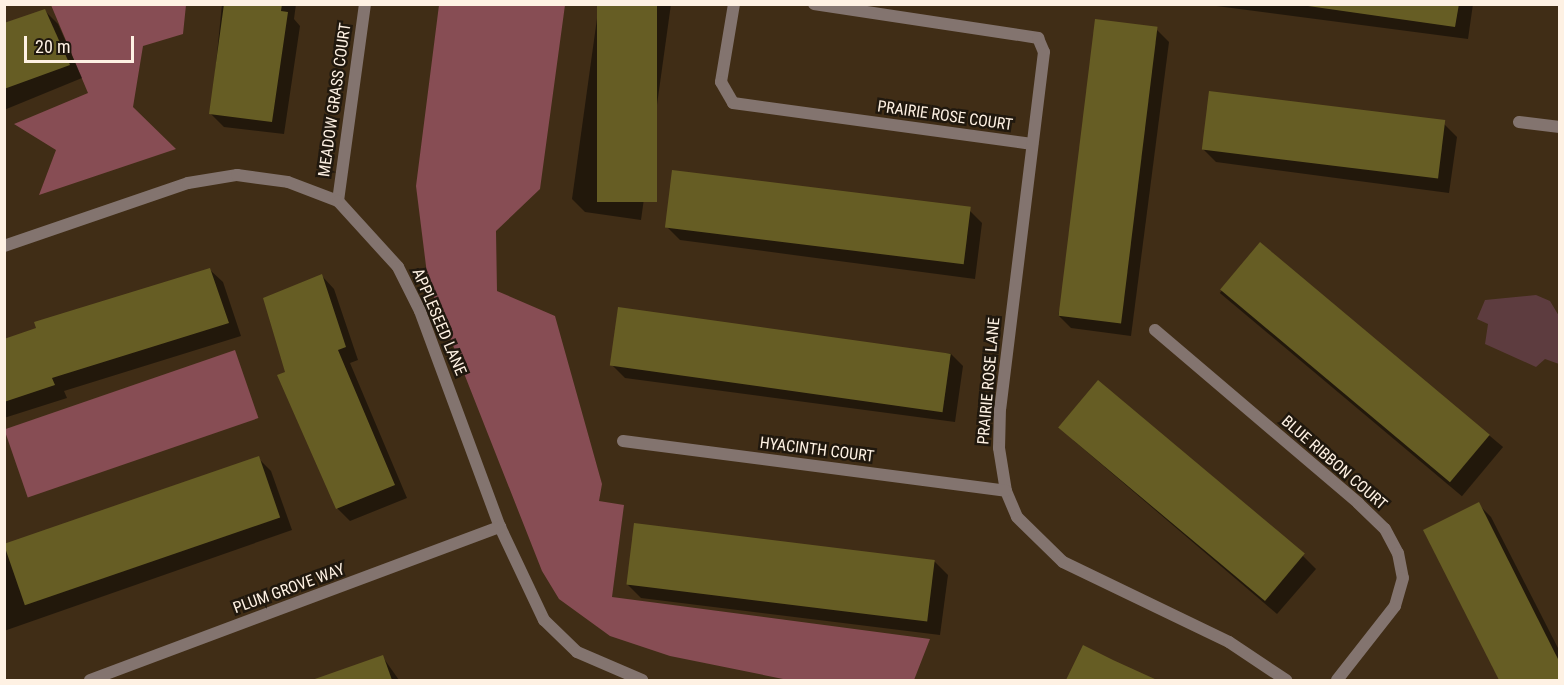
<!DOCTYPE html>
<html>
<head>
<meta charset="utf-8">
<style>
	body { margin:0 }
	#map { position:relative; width:1564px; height:685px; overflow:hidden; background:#402d16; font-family:"Roboto Condensed",sans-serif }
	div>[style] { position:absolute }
	.green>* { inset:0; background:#5d3c3f }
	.forest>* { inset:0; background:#874d54; transform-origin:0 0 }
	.shadow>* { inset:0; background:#0007; transform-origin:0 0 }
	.building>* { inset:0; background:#665d24; transform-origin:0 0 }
	.street>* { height:12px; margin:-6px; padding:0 6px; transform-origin:6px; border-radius:6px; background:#83746f }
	span { translate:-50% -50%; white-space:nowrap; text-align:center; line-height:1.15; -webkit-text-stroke:5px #20180e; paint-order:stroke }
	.street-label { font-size:16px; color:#fef1e3 }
	.frame { position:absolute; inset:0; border:6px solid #fef1e3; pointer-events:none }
	.scale { position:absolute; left:24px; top:36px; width:110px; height:27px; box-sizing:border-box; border:3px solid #fef1e3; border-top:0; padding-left:8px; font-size:18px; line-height:21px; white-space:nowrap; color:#fef1e3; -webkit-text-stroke:4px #20180e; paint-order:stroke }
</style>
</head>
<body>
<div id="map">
	<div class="green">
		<div style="clip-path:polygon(1536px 295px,1550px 301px,1559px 316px,1559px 364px,1545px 359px,1536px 367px,1485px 344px,1488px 324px,1477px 319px,1485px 300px)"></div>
	</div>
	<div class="forest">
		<div style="clip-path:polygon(51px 5px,186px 5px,183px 34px,143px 46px,133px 107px,176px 149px,39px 195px,56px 150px,14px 124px,88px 93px)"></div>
		<div style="clip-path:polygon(439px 5px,565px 5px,540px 189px,496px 231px,497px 291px,555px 316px,602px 484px,599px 501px,624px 505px,612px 597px,930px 639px,914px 680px,788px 680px,670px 656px,610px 636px,559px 599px,542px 571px,428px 282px,416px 186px)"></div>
		<div style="left:235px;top:350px;width:72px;height:244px;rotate:71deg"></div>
	</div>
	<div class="shadow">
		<div style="clip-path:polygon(222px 4px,296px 4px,294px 19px,300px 26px,284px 134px,224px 127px,211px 114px)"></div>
		<div style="clip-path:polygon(599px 4px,671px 4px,641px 220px,585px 212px,572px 199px)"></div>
		<div style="clip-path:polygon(1201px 4px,1473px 4px,1468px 39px)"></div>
		<div style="clip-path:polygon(45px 11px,58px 24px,82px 78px,4px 110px,4px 28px)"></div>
		<div style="clip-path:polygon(1156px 29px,1169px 42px,1131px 336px,1071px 328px,1058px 315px)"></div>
		<div style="clip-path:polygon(1444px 124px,1457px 137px,1449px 193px,1216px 162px,1203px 149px)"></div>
		<div style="clip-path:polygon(969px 210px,982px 223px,975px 279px,680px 240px,667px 227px)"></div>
		<div style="left:1261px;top:244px;width:316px;height:64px;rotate:40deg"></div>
		<div style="clip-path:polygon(210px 270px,223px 282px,241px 336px,64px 391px,67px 398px,4px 418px,4px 340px)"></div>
		<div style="clip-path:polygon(322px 276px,334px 289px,358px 360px,350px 363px,407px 498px,350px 521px,337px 508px,287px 373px)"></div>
		<div style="clip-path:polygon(950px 353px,963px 366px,955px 422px,625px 378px,612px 365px)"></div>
		<div style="clip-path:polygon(1073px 440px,1303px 556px,1316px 569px,1277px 614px)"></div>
		<div style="clip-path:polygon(258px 458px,271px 471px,292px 530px,4px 631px,4px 548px)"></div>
		<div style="clip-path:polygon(1478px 504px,1491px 517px,1560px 652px,1560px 680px,1500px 680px,1425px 530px)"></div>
		<div style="clip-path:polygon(935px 562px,948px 575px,940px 635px,641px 598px,628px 585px)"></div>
		<div style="clip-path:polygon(1083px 647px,1154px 680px,1067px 680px)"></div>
		<div style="clip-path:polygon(382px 656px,399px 680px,316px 680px)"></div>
	</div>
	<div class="building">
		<div style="clip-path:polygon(224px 4px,282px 4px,281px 11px,288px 12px,272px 122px,209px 114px)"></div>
		<div style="left:597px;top:4px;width:60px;height:198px"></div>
		<div style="clip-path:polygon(1294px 4px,1459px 4px,1455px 27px)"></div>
		<div style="clip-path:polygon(45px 9px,70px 65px,4px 89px,4px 23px)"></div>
		<div style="left:1095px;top:19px;width:63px;height:299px;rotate:7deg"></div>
		<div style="left:1209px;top:91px;width:238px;height:59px;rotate:7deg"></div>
		<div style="left:672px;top:170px;width:301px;height:58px;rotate:7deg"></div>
		<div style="left:1260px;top:242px;width:300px;height:62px;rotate:40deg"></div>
		<div style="clip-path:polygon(210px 268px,229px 323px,52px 378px,55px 385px,4px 402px,4px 339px,36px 328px,34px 322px)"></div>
		<div style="clip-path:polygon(322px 274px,346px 347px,338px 350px,395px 485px,336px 509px,277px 375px,285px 372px,263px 298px)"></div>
		<div style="left:618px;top:307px;width:336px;height:59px;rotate:8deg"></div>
		<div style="left:1098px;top:380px;width:270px;height:62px;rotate:40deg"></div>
		<div style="left:259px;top:456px;width:65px;height:270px;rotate:71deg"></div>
		<div style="clip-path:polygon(1479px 502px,1560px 663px,1560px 680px,1499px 680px,1423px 530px)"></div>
		<div style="left:634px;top:523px;width:303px;height:62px;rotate:7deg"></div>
		<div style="clip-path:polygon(1083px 645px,1113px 660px,1157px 680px,1066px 680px)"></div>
		<div style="clip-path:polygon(383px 655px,392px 680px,312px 680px)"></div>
	</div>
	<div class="street">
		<div style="left:734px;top:4px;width:79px;rotate:99.5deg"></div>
		<div style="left:721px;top:82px;width:24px;rotate:60deg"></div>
		<div style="left:733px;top:103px;width:302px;rotate:7.8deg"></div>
		<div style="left:814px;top:4px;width:227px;rotate:8.6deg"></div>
		<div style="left:1038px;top:38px;width:15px;rotate:67deg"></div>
		<div style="left:1044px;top:52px;width:359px;rotate:97deg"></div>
		<div style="left:1000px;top:408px;width:40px;rotate:91.4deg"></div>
		<div style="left:999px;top:448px;width:44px;rotate:80.8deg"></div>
		<div style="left:1006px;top:491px;width:28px;rotate:67deg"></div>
		<div style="left:1017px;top:517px;width:64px;rotate:44.4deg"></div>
		<div style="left:1063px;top:562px;width:184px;rotate:25.7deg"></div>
		<div style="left:1229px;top:642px;width:69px;rotate:33.7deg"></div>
		<div style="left:1519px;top:122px;width:41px;rotate:7deg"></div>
		<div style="left:338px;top:201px;width:199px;rotate:-82.2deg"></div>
		<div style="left:4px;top:246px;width:194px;rotate:-18.9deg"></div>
		<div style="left:188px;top:183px;width:50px;rotate:-9.3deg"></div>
		<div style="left:237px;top:175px;width:51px;rotate:7.8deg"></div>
		<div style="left:288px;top:182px;width:53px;rotate:20.8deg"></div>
		<div style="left:338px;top:201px;width:89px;rotate:47.7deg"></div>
		<div style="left:398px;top:267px;width:49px;rotate:63.4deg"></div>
		<div style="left:420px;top:311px;width:230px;rotate:69.7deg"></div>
		<div style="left:500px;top:527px;width:103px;rotate:64.7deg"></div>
		<div style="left:544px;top:620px;width:46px;rotate:44.1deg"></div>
		<div style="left:577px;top:652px;width:71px;rotate:23.3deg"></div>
		<div style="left:1155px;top:330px;width:267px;rotate:40.4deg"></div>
		<div style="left:1358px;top:503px;width:37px;rotate:44deg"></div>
		<div style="left:1385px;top:529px;width:27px;rotate:62deg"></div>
		<div style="left:1398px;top:553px;width:25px;rotate:79deg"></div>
		<div style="left:1403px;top:578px;width:29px;rotate:106deg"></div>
		<div style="left:1395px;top:606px;width:94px;rotate:128.1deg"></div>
		<div style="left:623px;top:441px;width:386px;rotate:7.4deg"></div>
		<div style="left:90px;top:680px;width:438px;rotate:-20.5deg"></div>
	</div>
	<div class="street-label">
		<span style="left:335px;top:100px;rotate:-82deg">MEADOW GRASS COURT</span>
		<span style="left:945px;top:116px;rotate:8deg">PRAIRIE ROSE COURT</span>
		<span style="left:439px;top:322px;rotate:67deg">APPLESEED LANE</span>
		<span style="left:989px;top:381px;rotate:-85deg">PRAIRIE ROSE LANE</span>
		<span style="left:817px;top:450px;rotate:7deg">HYACINTH COURT</span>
		<span style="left:1334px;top:463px;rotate:41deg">BLUE RIBBON COURT</span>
		<span style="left:289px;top:589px;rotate:-20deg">PLUM GROVE WAY</span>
	</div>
	<div class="frame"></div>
	<div class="scale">20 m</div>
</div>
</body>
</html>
